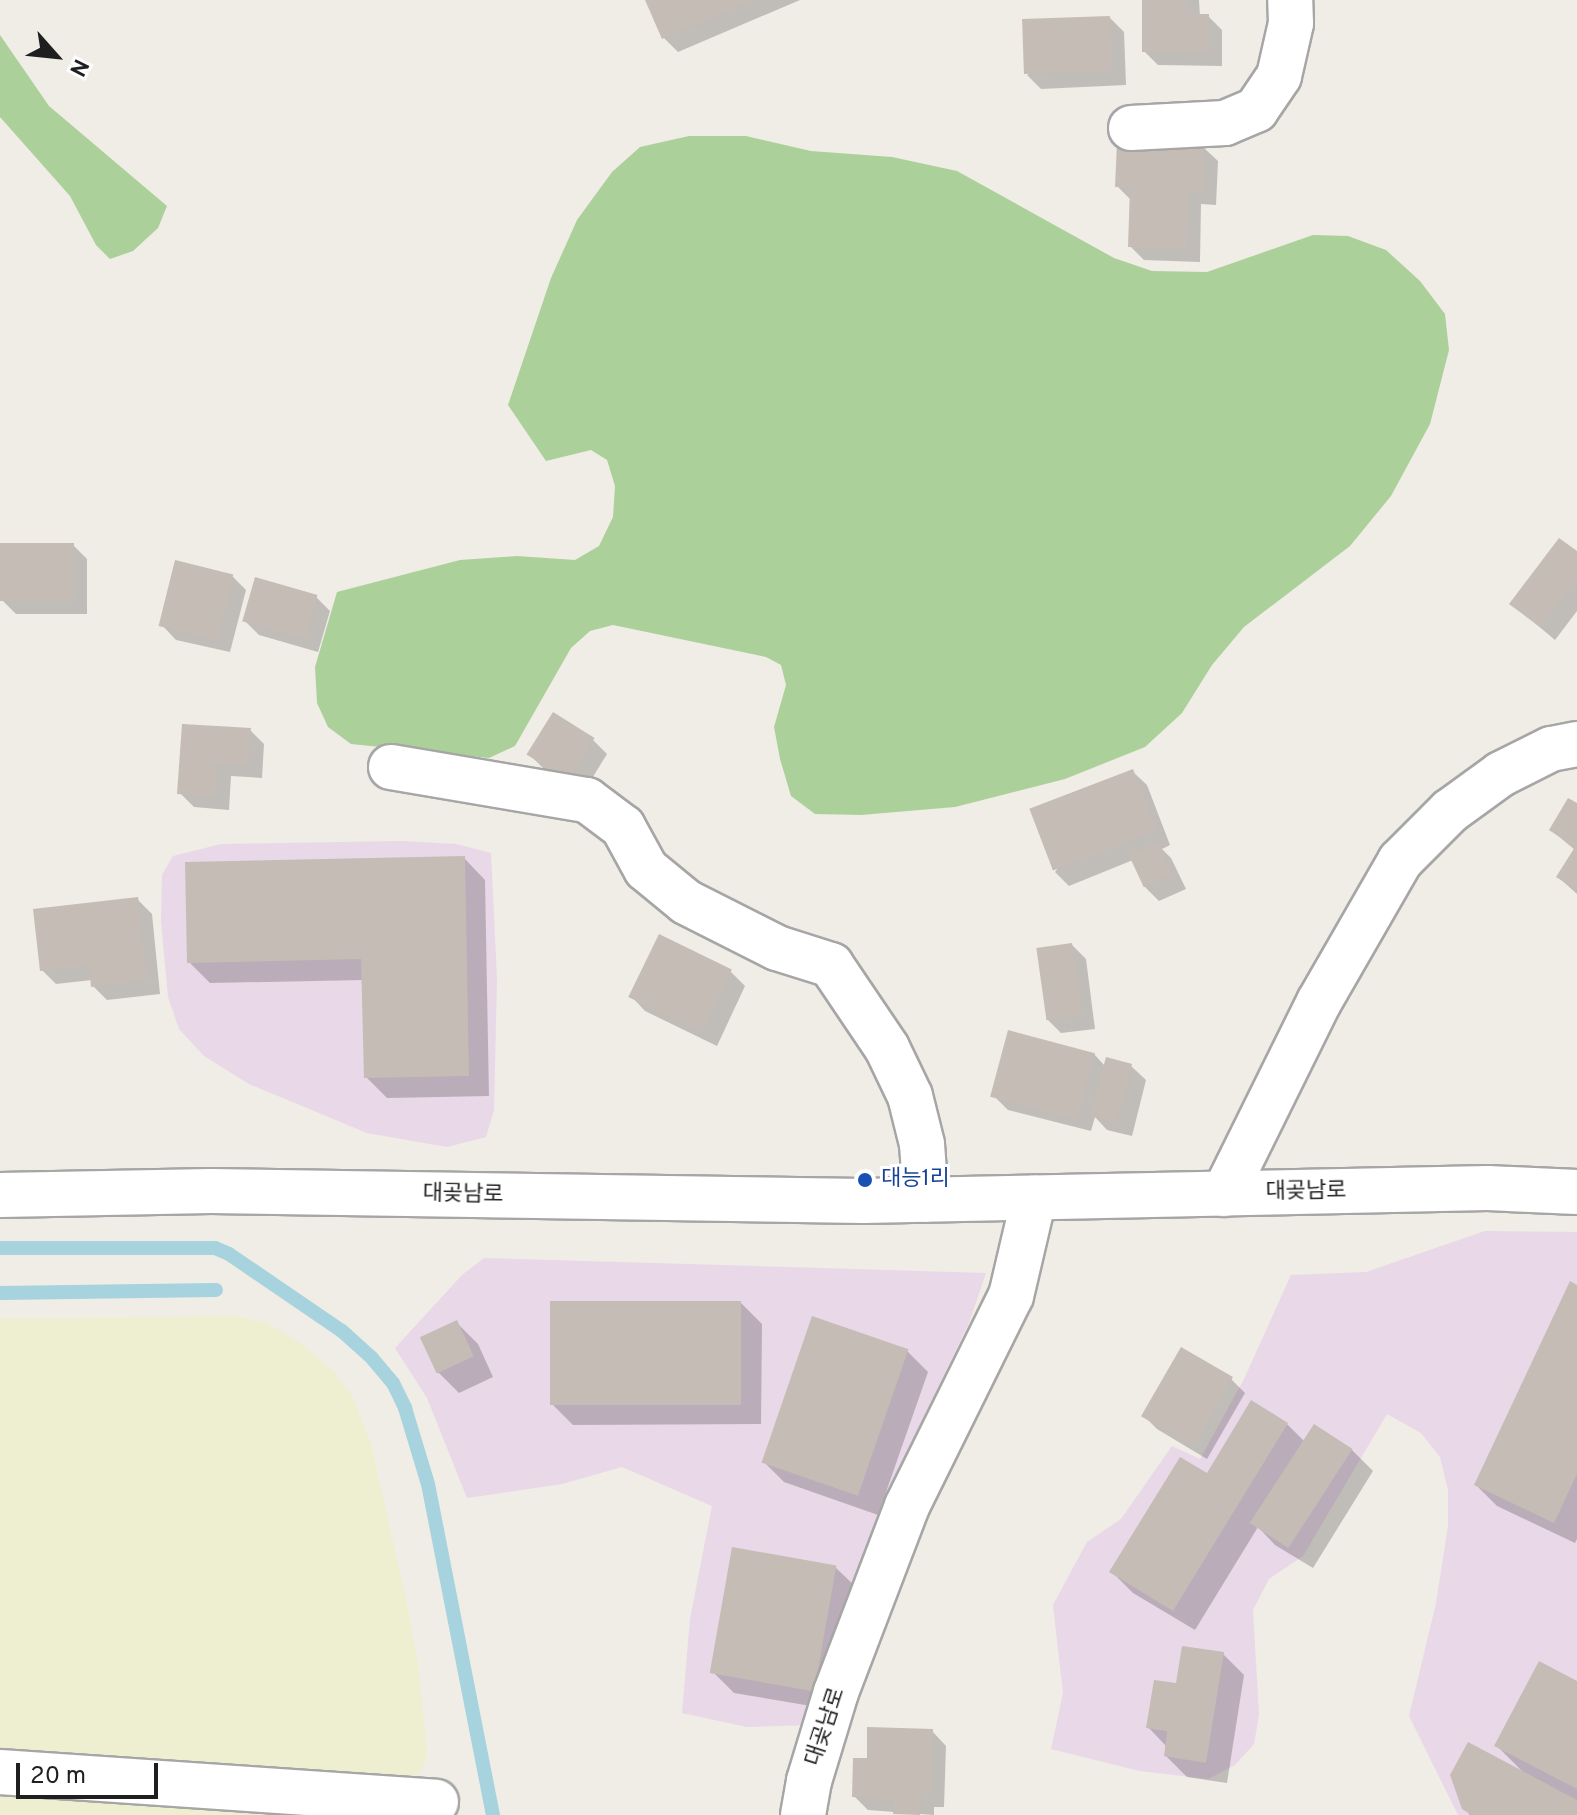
<!DOCTYPE html>
<html>
<head>
<meta charset="utf-8">
<style>
	body { margin:0 }
	#map { position:relative; width:1577px; height:1815px; overflow:hidden; background:#f0ece6; font-family:Overpass,"Noto Sans KR",sans-serif }
	div>[style] { position:absolute }
	.industrial>* { inset:0; background:#e9d8e7 }
	.farmland>* { inset:0; background:#eeefd1 }
	.forest>* { inset:0; background:#acd09a }
	.shadow>* { inset:0; background:#0003 }
	.stream>* { height:14px; margin:-7px; padding:0 7px; transform-origin:7px; border-radius:7px; background:#a6d3de }
	.building>* { inset:0; background:#c5bcb5; transform-origin:0 0 }
	.roads { filter:drop-shadow(2px 0 #a6a6a6) drop-shadow(-2px 0 #a6a6a6) drop-shadow(0 2px #a6a6a6) drop-shadow(0 -2px #a6a6a6) }
	.minor>* { height:44px; margin:-22px; padding:0 22px; transform-origin:22px; border-radius:22px; background:#fff }
	.dots>* { width:22px; height:22px; translate:-50% -50%; box-sizing:border-box; border:4px solid #fff; border-radius:50% }
	span { translate:-50% -50%; white-space:nowrap; text-align:center; line-height:1.15; -webkit-text-stroke:6px #fff; paint-order:stroke }
	.transit-label { font-size:22px; color:#164399 }
	.left { translate:0 -50%; text-align:left }
	.street-label { font-size:22px; color:#1f1f1f }
	.north { position:absolute; left:16px; top:16px; width:80px; height:80px; -webkit-text-stroke:6px #fff; paint-order:stroke; rotate:117deg; font-size:22px; font-weight:700; line-height:32px; text-align:center; color:#1f1f1f }
	.north::after { content:''; display:block; margin:auto; width:28px; height:36px; background:#1f1f1f; clip-path:polygon(50% 0,100% 100%,50% 72%,0 100%) }
	.scale { position:absolute; left:16px; top:1763px; width:142px; height:36px; box-sizing:border-box; border:4px solid #1f1f1f; border-top:0; padding-left:10px; font-size:24px; line-height:28px; white-space:nowrap; color:#1f1f1f; -webkit-text-stroke:6px #fff; paint-order:stroke }
</style>
</head>
<body>
<div id="map">
	<div class="industrial">
		<div style="clip-path:polygon(402px 841px,456px 844px,491px 853px,497px 979px,494px 1110px,486px 1137px,447px 1147px,367px 1133px,249px 1084px,204px 1056px,179px 1029px,168px 997px,161px 921px,162px 875px,173px 856px,221px 844px)"></div>
		<div style="clip-path:polygon(1485px 1231px,1577px 1232px,1577px 1815px,1458px 1815px,1409px 1716px,1436px 1603px,1448px 1526px,1448px 1490px,1440px 1457px,1421px 1433px,1387px 1414px,1303px 1556px,1269px 1579px,1253px 1610px,1259px 1715px,1254px 1744px,1235px 1765px,1208px 1779px,1140px 1771px,1051px 1749px,1063px 1693px,1053px 1605px,1087px 1542px,1121px 1519px,1172px 1446px,1200px 1459px,1244px 1379px,1291px 1275px,1366px 1272px)"></div>
		<div style="clip-path:polygon(484px 1258px,986px 1273px,969px 1323px,900px 1465px,862px 1565px,810px 1725px,747px 1727px,682px 1713px,690px 1619px,712px 1506px,622px 1467px,562px 1484px,467px 1498px,427px 1398px,395px 1348px,462px 1275px)"></div>
	</div>
	<div class="farmland">
		<div style="clip-path:polygon(233px 1316px,265px 1322px,300px 1343px,332px 1369px,354px 1399px,371px 1444px,405px 1594px,418px 1664px,427px 1752px,424px 1766px,417px 1774px,399px 1777px,348px 1777px,0 1758px,0 1319px)"></div>
		<div style="clip-path:polygon(0 1791px,393px 1815px,0 1815px)"></div>
	</div>
	<div class="forest">
		<div style="clip-path:polygon(0 35px,49px 106px,167px 206px,158px 228px,133px 251px,110px 259px,96px 245px,70px 196px,0 117px)"></div>
		<div style="clip-path:polygon(689px 136px,746px 136px,811px 151px,892px 157px,957px 171px,1114px 258px,1152px 271px,1207px 272px,1313px 235px,1348px 236px,1386px 250px,1420px 281px,1445px 314px,1449px 350px,1430px 424px,1391px 496px,1350px 546px,1244px 627px,1212px 665px,1182px 713px,1145px 747px,1065px 779px,955px 807px,861px 815px,815px 814px,791px 796px,780px 759px,774px 727px,786px 685px,781px 665px,766px 657px,613px 625px,590px 631px,571px 648px,515px 746px,489px 758px,351px 744px,328px 727px,317px 703px,315px 667px,337px 592px,460px 560px,517px 556px,575px 560px,599px 546px,613px 517px,615px 486px,607px 460px,591px 450px,546px 461px,508px 405px,551px 278px,577px 220px,612px 172px,640px 147px)"></div>
	</div>
	<div class="shadow">
		<div style="clip-path:polygon(648px 0,800px 0,678px 52px,664px 38px)"></div>
		<div style="clip-path:polygon(1144px 0,1199px 0,1200px 16px,1208px 16px,1222px 30px,1222px 66px,1158px 65px,1144px 51px)"></div>
		<div style="clip-path:polygon(1110px 18px,1124px 32px,1126px 85px,1041px 89px,1027px 75px)"></div>
		<div style="clip-path:polygon(1203px 147px,1218px 161px,1216px 205px,1201px 204px,1200px 262px,1144px 260px,1130px 246px,1131px 200px,1117px 186px)"></div>
		<div style="clip-path:polygon(73px 545px,87px 559px,87px 614px,16px 614px,2px 600px)"></div>
		<div style="clip-path:polygon(1577px 554px,1577px 611px,1555px 640px,1512px 604px)"></div>
		<div style="clip-path:polygon(232px 576px,246px 590px,230px 652px,176px 640px,162px 625px)"></div>
		<div style="clip-path:polygon(316px 597px,330px 611px,318px 652px,259px 635px,245px 621px)"></div>
		<div style="clip-path:polygon(553px 715px,593px 740px,607px 754px,583px 793px,543px 768px,529px 754px)"></div>
		<div style="clip-path:polygon(250px 730px,264px 744px,262px 778px,231px 776px,229px 810px,194px 807px,180px 793px)"></div>
		<div style="clip-path:polygon(1132px 771px,1147px 785px,1170px 845px,1162px 849px,1171px 858px,1186px 889px,1159px 901px,1145px 887px,1133px 860px,1069px 886px,1055px 872px)"></div>
		<div style="clip-path:polygon(1577px 806px,1577px 894px,1558px 877px,1575px 850px,1551px 830px)"></div>
		<div style="clip-path:polygon(464px 858px,485px 880px,489px 1096px,387px 1098px,366px 1077px,363px 980px,210px 983px,189px 962px)"></div>
		<div style="clip-path:polygon(137px 899px,152px 914px,160px 994px,107px 1000px,93px 986px,92px 980px,56px 984px,42px 970px)"></div>
		<div style="clip-path:polygon(660px 937px,731px 972px,745px 986px,717px 1046px,645px 1011px,631px 996px)"></div>
		<div style="clip-path:polygon(1072px 945px,1086px 959px,1095px 1029px,1061px 1033px,1047px 1019px)"></div>
		<div style="clip-path:polygon(1094px 1054px,1105px 1066px,1131px 1066px,1146px 1080px,1132px 1136px,1107px 1130px,1095px 1117px,1091px 1131px,1008px 1110px,994px 1096px)"></div>
		<div style="clip-path:polygon(1577px 1287px,1577px 1539px,1575px 1543px,1497px 1506px,1476px 1485px)"></div>
		<div style="clip-path:polygon(741px 1303px,762px 1324px,761px 1424px,573px 1425px,552px 1404px)"></div>
		<div style="clip-path:polygon(457px 1323px,478px 1344px,493px 1377px,459px 1393px,438px 1372px)"></div>
		<div style="clip-path:polygon(907px 1351px,928px 1372px,878px 1515px,784px 1482px,763px 1461px)"></div>
		<div style="clip-path:polygon(1231px 1379px,1245px 1393px,1207px 1459px,1157px 1429px,1143px 1415px)"></div>
		<div style="clip-path:polygon(1287px 1424px,1305px 1442px,1352px 1450px,1373px 1471px,1313px 1568px,1275px 1545px,1258px 1527px,1195px 1630px,1133px 1593px,1112px 1572px,1207px 1476px)"></div>
		<div style="clip-path:polygon(835px 1567px,857px 1588px,835px 1710px,734px 1693px,713px 1672px)"></div>
		<div style="clip-path:polygon(1223px 1654px,1244px 1675px,1227px 1783px,1187px 1777px,1166px 1756px,1167px 1747px,1148px 1727px,1178px 1685px)"></div>
		<div style="clip-path:polygon(1577px 1683px,1577px 1815px,1470px 1815px,1464px 1808px,1523px 1772px,1497px 1746px)"></div>
		<div style="clip-path:polygon(932px 1731px,946px 1746px,944px 1807px,934px 1807px,934px 1815px,868px 1810px,854px 1796px,869px 1760px)"></div>
	</div>
	<div class="stream">
		<div style="left:0;top:1248px;width:215px"></div>
		<div style="left:215px;top:1248px;width:15px;rotate:23deg"></div>
		<div style="left:229px;top:1254px;width:137px;rotate:34.3deg"></div>
		<div style="left:342px;top:1331px;width:39px;rotate:42deg"></div>
		<div style="left:371px;top:1357px;width:34px;rotate:50deg"></div>
		<div style="left:393px;top:1383px;width:28px;rotate:64deg"></div>
		<div style="left:405px;top:1408px;width:79px;rotate:73.2deg"></div>
		<div style="left:428px;top:1484px;width:337px;rotate:78.9deg"></div>
		<div style="left:0;top:1293px;width:216px;rotate:-0.8deg"></div>
	</div>
	<div class="building">
		<div style="clip-path:polygon(645px 0,754px 0,662px 39px)"></div>
		<div style="clip-path:polygon(1142px 0,1186px 0,1186px 14px,1209px 14px,1209px 53px,1142px 52px)"></div>
		<div style="left:1110px;top:16px;width:55px;height:88px;rotate:88deg"></div>
		<div style="clip-path:polygon(1117px 143px,1204px 145px,1203px 191px,1188px 191px,1186px 248px,1128px 247px,1130px 187px,1115px 187px)"></div>
		<div style="clip-path:polygon(1559px 538px,1577px 551px,1577px 578px,1540px 627px,1509px 604px)"></div>
		<div style="left:0;top:543px;width:74px;height:58px"></div>
		<div style="left:175px;top:560px;width:60px;height:68px;rotate:14deg"></div>
		<div style="left:255px;top:577px;width:65px;height:46px;rotate:16deg"></div>
		<div style="left:553px;top:712px;width:49px;height:50px;rotate:32deg"></div>
		<div style="clip-path:polygon(182px 724px,251px 728px,248px 764px,217px 763px,215px 796px,177px 794px)"></div>
		<div style="left:1133px;top:769px;width:66px;height:111px;rotate:69deg"></div>
		<div style="clip-path:polygon(1568px 798px,1577px 803px,1577px 890px,1556px 877px,1575px 847px,1549px 830px)"></div>
		<div style="left:1158px;top:842px;width:35px;height:32px;rotate:65deg"></div>
		<div style="clip-path:polygon(465px 856px,469px 1076px,364px 1078px,361px 959px,187px 963px,185px 862px)"></div>
		<div style="clip-path:polygon(138px 897px,147px 980px,91px 987px,89px 965px,40px 971px,33px 909px)"></div>
		<div style="left:659px;top:934px;width:81px;height:70px;rotate:26deg"></div>
		<div style="left:1072px;top:943px;width:73px;height:36px;rotate:82deg"></div>
		<div style="left:1008px;top:1030px;width:90px;height:69px;rotate:15deg"></div>
		<div style="left:1106px;top:1057px;width:27px;height:61px;rotate:15deg"></div>
		<div style="clip-path:polygon(1570px 1281px,1577px 1285px,1577px 1474px,1554px 1523px,1474px 1485px)"></div>
		<div style="left:550px;top:1301px;width:191px;height:104px"></div>
		<div style="left:812px;top:1316px;width:102px;height:155px;rotate:19deg"></div>
		<div style="left:457px;top:1320px;width:40px;height:41px;rotate:65deg"></div>
		<div style="left:1181px;top:1347px;width:60px;height:80px;rotate:30deg"></div>
		<div style="clip-path:polygon(1251px 1400px,1288px 1423px,1173px 1611px,1109px 1572px,1180px 1457px,1207px 1473px)"></div>
		<div style="left:1314px;top:1424px;width:46px;height:118px;rotate:33deg"></div>
		<div style="left:732px;top:1547px;width:106px;height:128px;rotate:10deg"></div>
		<div style="clip-path:polygon(1182px 1646px,1224px 1652px,1206px 1763px,1164px 1756px,1167px 1731px,1146px 1728px,1154px 1680px,1176px 1683px)"></div>
		<div style="clip-path:polygon(1539px 1661px,1577px 1681px,1577px 1789px,1494px 1746px)"></div>
		<div style="clip-path:polygon(867px 1727px,933px 1729px,931px 1794px,921px 1794px,920px 1815px,893px 1814px,894px 1799px,852px 1797px,853px 1758px,867px 1758px)"></div>
		<div style="clip-path:polygon(1468px 1742px,1577px 1800px,1577px 1815px,1472px 1815px,1462px 1809px,1450px 1775px)"></div>
	</div>
	<div class="roads">
		<div class="minor">
			<div style="left:1131px;top:128px;width:94px;rotate:-3deg"></div>
			<div style="left:1225px;top:123px;width:34px;rotate:-23deg"></div>
			<div style="left:1256px;top:110px;width:41px;rotate:-55.9deg"></div>
			<div style="left:1279px;top:76px;width:54px;rotate:-77.2deg"></div>
			<div style="left:1291px;top:23px;width:23px;rotate:-92deg"></div>
			<div style="left:391px;top:767px;width:199px;rotate:9.6deg"></div>
			<div style="left:587px;top:800px;width:45px;rotate:36.9deg"></div>
			<div style="left:623px;top:827px;width:48px;rotate:61.3deg"></div>
			<div style="left:646px;top:869px;width:52px;rotate:39.5deg"></div>
			<div style="left:686px;top:902px;width:102px;rotate:26.8deg"></div>
			<div style="left:777px;top:948px;width:57px;rotate:17.5deg"></div>
			<div style="left:831px;top:965px;width:100px;rotate:56deg"></div>
			<div style="left:887px;top:1048px;width:53px;rotate:64.4deg"></div>
			<div style="left:910px;top:1096px;width:49px;rotate:76deg"></div>
			<div style="left:922px;top:1144px;width:56px;rotate:85.9deg"></div>
			<div style="left:1224px;top:1194px;width:214px;rotate:-63.7deg"></div>
			<div style="left:1319px;top:1002px;width:163px;rotate:-60.1deg"></div>
			<div style="left:1400px;top:861px;width:71px;rotate:-45deg"></div>
			<div style="left:1450px;top:811px;width:63px;rotate:-36deg"></div>
			<div style="left:1501px;top:774px;width:56px;rotate:-26.6deg"></div>
			<div style="left:1551px;top:749px;width:26px;rotate:-11deg"></div>
			<div style="left:0;top:1195px;width:211px;rotate:-1.1deg"></div>
			<div style="left:211px;top:1191px;width:652px;rotate:0.88deg"></div>
			<div style="left:863px;top:1201px;width:625px;rotate:-1.19deg"></div>
			<div style="left:1488px;top:1188px;width:89px;rotate:2.6deg"></div>
			<div style="left:0;top:1772px;width:437px;rotate:3.9deg"></div>
			<div style="left:803px;top:1815px;width:35px;rotate:-80deg"></div>
			<div style="left:809px;top:1781px;width:93px;rotate:-73.1deg"></div>
			<div style="left:836px;top:1692px;width:199px;rotate:-69.1deg"></div>
			<div style="left:907px;top:1506px;width:234px;rotate:-63.7deg"></div>
			<div style="left:1011px;top:1296px;width:101px;rotate:-76.8deg"></div>
		</div>
	</div>
	<div class="dots">
		<div style="left:865px;top:1180px;background:#1a4fb4"></div>
	</div>
	<div class="transit-label">
		<span class="left" style="left:881px;top:1180px">대능1리</span>
	</div>
	<div class="street-label">
		<span style="left:1306px;top:1192px;rotate:-1deg">대곶남로</span>
		<span style="left:463px;top:1195px;rotate:1deg">대곶남로</span>
		<span style="left:826px;top:1727px;rotate:-72deg">대곶남로</span>
	</div>
	<div class="north">N</div>
	<div class="scale">20 m</div>
</div>
</body>
</html>
